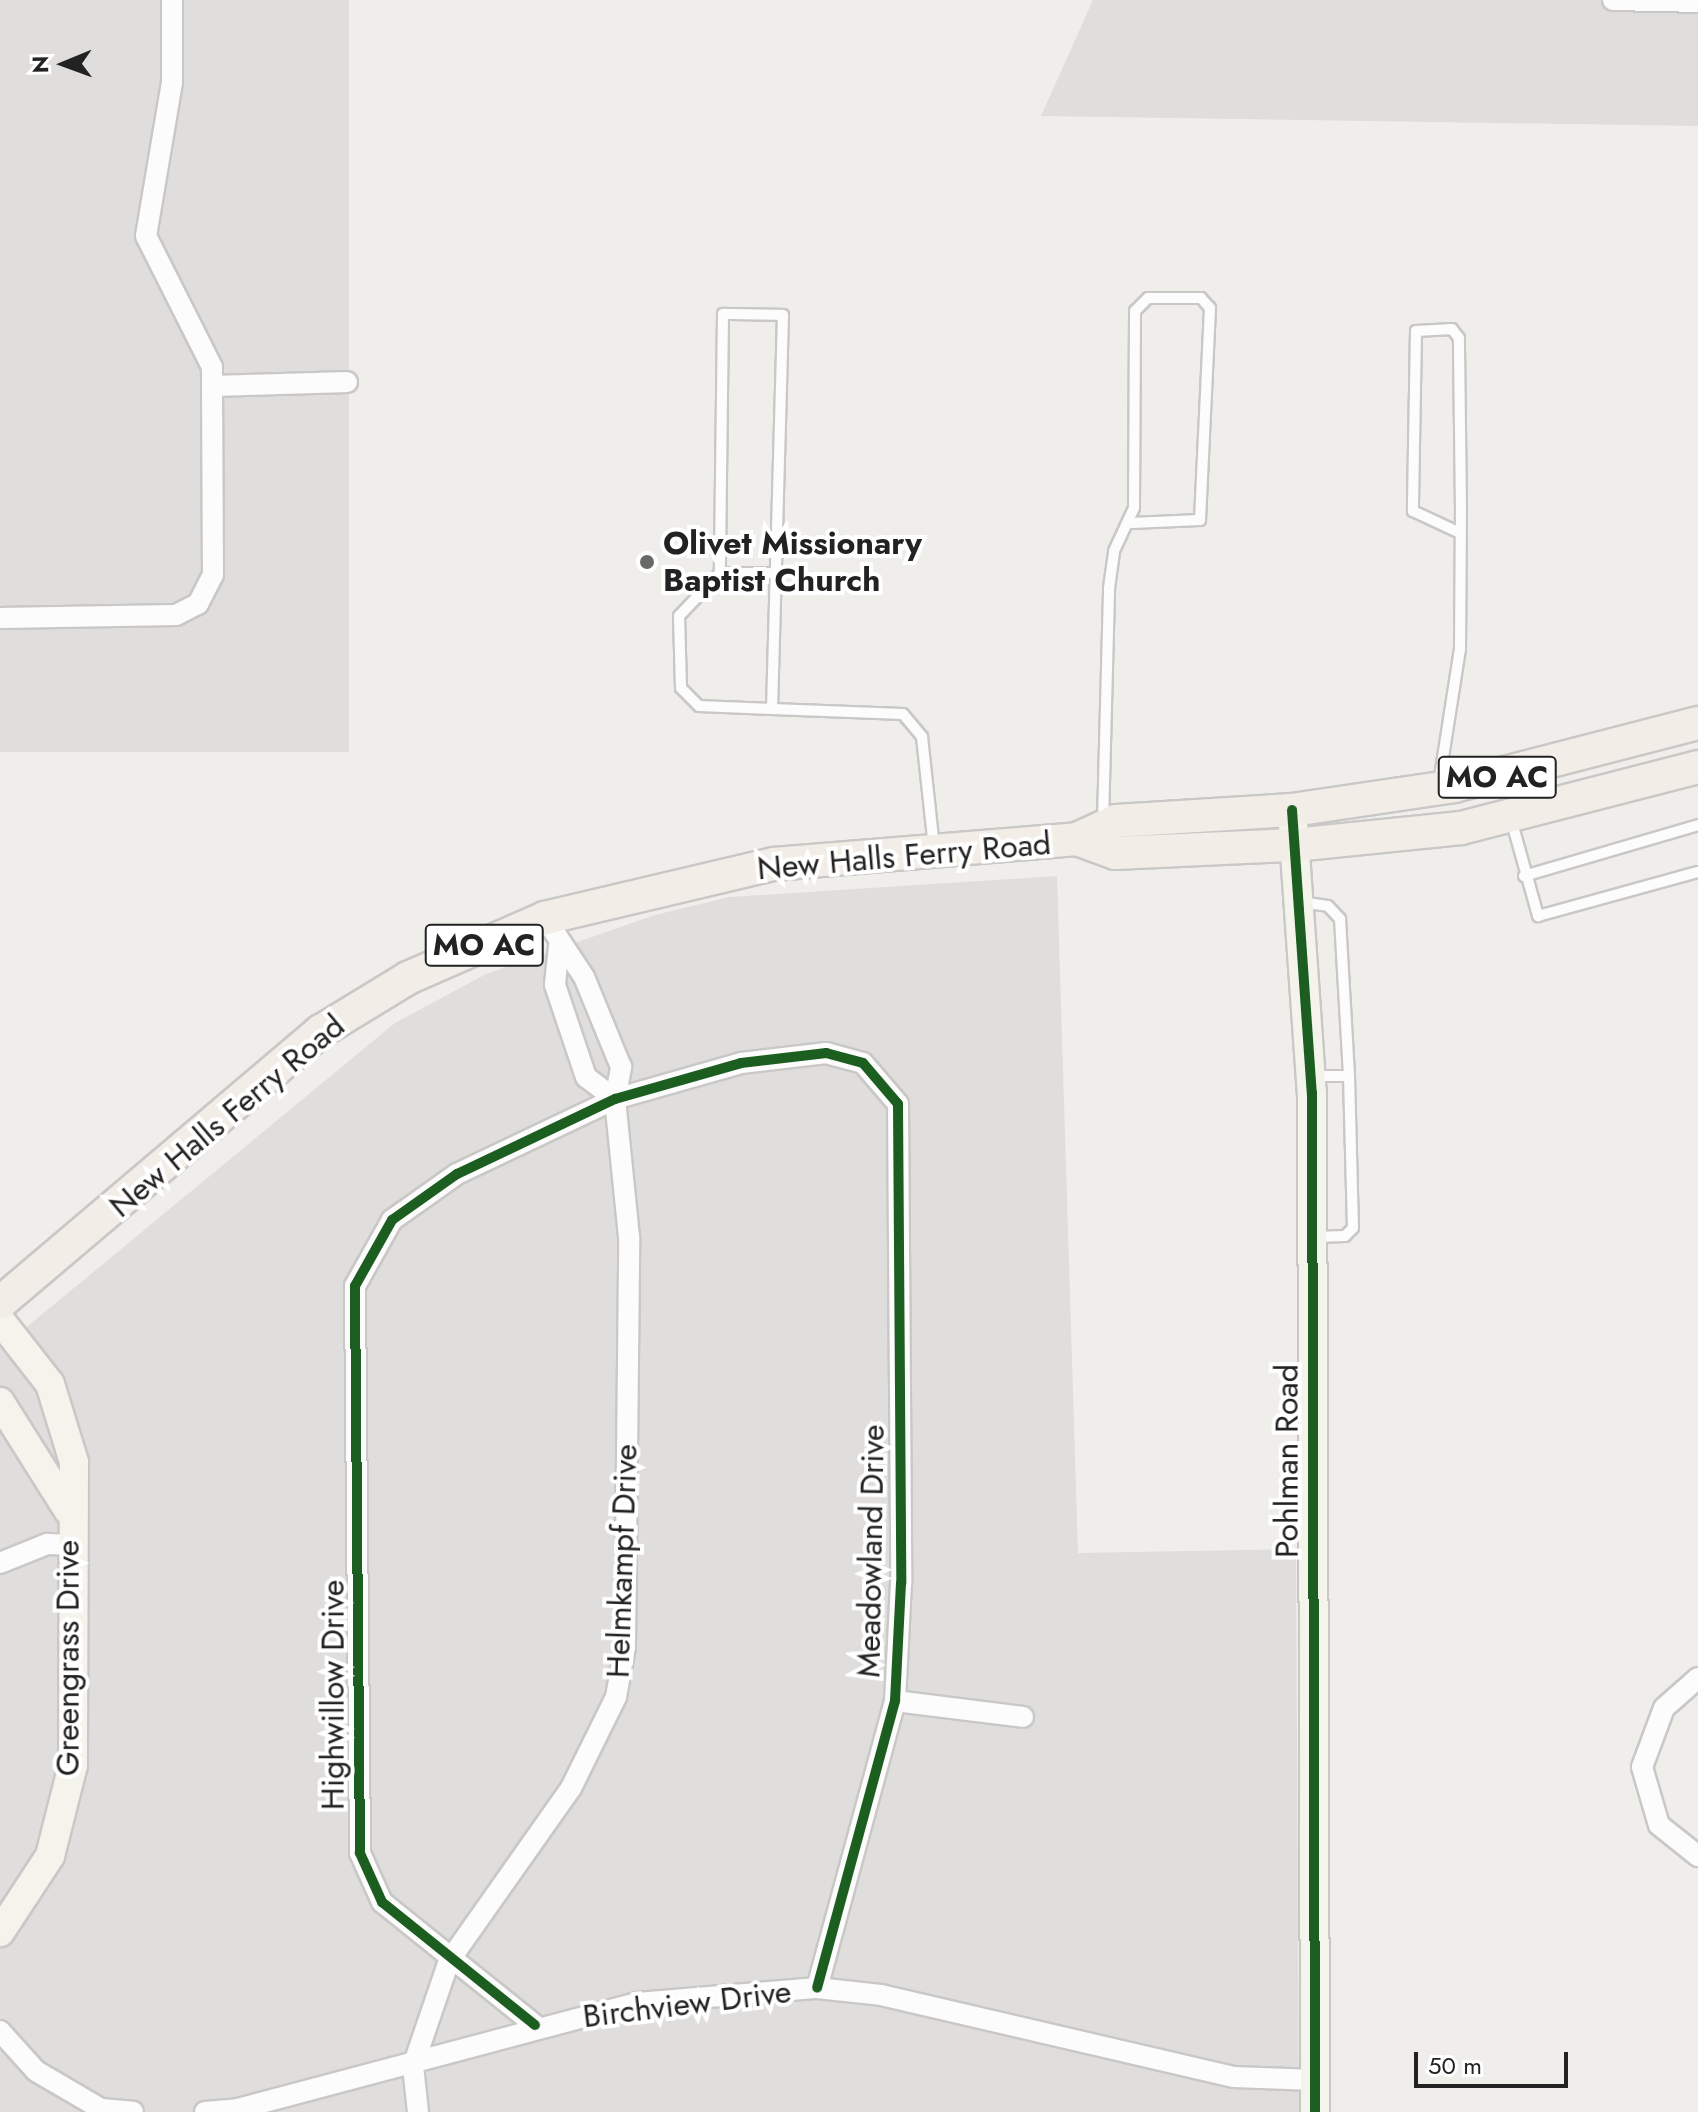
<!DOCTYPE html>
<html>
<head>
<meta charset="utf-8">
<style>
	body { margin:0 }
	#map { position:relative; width:1698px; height:2112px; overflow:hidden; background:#f0eeeb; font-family:Jost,sans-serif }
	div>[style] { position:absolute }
	.residential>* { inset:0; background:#dfdedc; transform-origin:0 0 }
	.roads { filter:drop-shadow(2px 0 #c9c8c7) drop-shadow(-2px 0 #c9c8c7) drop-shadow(0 2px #c9c8c7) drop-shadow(0 -2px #c9c8c7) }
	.lane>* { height:10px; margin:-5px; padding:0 5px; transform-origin:5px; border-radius:5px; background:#fdfcfc }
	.street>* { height:20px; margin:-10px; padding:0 10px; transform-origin:10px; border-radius:10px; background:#fdfcfc }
	.secondary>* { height:28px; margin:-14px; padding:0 14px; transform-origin:14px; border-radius:14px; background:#f4f4ed }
	.primary>* { height:32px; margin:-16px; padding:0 16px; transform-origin:16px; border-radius:16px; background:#f3ede7 }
	.cycleway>* { height:10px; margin:-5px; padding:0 5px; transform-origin:5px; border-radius:5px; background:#1b5e20 }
	.dots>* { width:22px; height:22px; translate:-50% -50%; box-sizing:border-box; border:4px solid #fff; border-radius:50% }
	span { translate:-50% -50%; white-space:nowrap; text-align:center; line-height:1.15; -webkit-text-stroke:8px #fff; paint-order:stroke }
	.shield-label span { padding:2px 6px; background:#fff; border:2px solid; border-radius:6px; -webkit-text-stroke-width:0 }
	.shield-label { font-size:30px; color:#222; font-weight:700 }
	.poi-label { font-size:32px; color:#222; font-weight:700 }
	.left { translate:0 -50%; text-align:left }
	.street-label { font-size:32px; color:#222 }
	.north { position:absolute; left:24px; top:24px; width:80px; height:80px; -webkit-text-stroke:6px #fff; paint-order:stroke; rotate:269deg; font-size:22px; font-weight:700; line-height:32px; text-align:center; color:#222 }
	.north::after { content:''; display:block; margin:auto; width:28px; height:36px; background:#222; clip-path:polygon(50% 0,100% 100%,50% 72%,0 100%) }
	.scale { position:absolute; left:1414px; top:2052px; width:154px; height:36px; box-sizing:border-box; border:4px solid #222; border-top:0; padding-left:10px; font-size:24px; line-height:28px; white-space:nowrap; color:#222; -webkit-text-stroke:6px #fff; paint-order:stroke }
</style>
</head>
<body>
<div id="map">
	<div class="residential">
		<div style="left:0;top:0;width:349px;height:752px"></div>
		<div style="clip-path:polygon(1093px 0,1698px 0,1698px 126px,1041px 116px)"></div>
		<div style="clip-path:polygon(1057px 876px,1078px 1553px,1296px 1549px,1299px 2112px,0 2112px,0 1349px,395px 1023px,486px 974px,655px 915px,729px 897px)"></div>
	</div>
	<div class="roads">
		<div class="lane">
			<div style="left:720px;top:573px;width:56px"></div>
			<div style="left:772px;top:709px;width:394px;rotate:-88.4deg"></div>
			<div style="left:783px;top:315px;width:60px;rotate:-179deg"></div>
			<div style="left:723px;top:314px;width:259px;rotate:90.7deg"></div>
			<div style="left:720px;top:573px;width:59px;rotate:133.6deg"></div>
			<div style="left:679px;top:616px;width:72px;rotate:88.4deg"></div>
			<div style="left:681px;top:688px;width:25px;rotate:45deg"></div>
			<div style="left:699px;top:706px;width:73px;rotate:2.4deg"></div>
			<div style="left:772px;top:709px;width:131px;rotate:2.2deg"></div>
			<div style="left:903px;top:714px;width:30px;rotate:50deg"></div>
			<div style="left:922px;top:737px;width:111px;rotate:83.8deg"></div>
			<div style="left:1439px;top:783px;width:136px;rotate:-81.1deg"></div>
			<div style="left:1460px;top:649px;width:138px;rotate:-89.6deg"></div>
			<div style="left:1461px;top:511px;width:173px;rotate:-90.7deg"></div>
			<div style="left:1459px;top:338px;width:11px;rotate:-128deg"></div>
			<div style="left:1452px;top:329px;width:36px;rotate:177deg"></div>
			<div style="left:1416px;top:331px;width:180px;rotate:91deg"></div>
			<div style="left:1413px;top:511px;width:52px;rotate:25.1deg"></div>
			<div style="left:1511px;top:819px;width:101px;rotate:74.4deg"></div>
			<div style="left:1538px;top:916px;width:166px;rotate:-15.4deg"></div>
			<div style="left:1103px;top:821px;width:233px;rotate:-88.5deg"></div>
			<div style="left:1109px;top:588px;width:37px;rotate:-82deg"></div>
			<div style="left:1114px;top:551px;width:47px;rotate:-65.1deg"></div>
			<div style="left:1134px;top:508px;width:197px;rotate:-89.7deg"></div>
			<div style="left:1135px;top:311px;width:18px;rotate:-45deg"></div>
			<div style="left:1148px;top:298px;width:53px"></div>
			<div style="left:1201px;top:298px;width:13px;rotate:48deg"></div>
			<div style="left:1210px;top:308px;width:212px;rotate:92.7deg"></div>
			<div style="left:1200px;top:520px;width:69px;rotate:177.5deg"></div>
			<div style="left:1524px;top:876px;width:181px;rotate:-16.3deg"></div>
			<div style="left:1300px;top:902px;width:28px;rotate:8deg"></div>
			<div style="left:1328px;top:906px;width:18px;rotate:47deg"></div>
			<div style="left:1340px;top:919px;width:157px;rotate:86.7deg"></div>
			<div style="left:1349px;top:1076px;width:152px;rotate:88.5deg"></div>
			<div style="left:1353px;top:1228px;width:11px;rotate:135deg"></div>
			<div style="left:1345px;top:1236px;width:31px;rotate:178deg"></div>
			<div style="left:1311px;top:1076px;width:38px"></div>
		</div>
		<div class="street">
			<div style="left:1613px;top:0;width:85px;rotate:1.3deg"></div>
			<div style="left:214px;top:386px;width:133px;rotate:-1.7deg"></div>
			<div style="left:0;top:618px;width:176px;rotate:-1deg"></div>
			<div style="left:176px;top:615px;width:25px;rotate:-27deg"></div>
			<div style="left:198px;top:604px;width:33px;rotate:-63deg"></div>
			<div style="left:213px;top:575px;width:208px;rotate:-90.3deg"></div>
			<div style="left:212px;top:367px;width:147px;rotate:-116.7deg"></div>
			<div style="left:146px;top:236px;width:156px;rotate:-80.4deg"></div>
			<div style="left:172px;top:82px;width:82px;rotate:-90deg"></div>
			<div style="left:559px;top:946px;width:39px;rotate:96deg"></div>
			<div style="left:555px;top:985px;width:97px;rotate:71.4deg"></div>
			<div style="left:586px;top:1077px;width:36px;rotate:37deg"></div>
			<div style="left:0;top:1563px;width:51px;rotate:-22deg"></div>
			<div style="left:47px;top:1544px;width:23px;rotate:2deg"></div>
			<div style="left:1698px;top:1678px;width:45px;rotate:138.6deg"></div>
			<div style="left:1664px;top:1708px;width:63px;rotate:110.4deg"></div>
			<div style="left:1642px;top:1767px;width:60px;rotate:73.7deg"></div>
			<div style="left:1659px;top:1825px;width:50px;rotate:38.5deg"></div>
			<div style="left:895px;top:1701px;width:129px;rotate:7.1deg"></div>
			<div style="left:535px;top:2025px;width:196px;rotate:-141.2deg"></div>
			<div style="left:382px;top:1902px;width:54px;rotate:-114.2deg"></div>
			<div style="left:360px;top:1853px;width:567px;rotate:-90.51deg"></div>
			<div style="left:355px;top:1286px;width:76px;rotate:-60.7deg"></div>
			<div style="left:392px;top:1220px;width:80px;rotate:-35.3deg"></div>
			<div style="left:457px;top:1174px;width:175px;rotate:-25.4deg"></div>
			<div style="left:615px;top:1099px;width:131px;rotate:-15.9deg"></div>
			<div style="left:741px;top:1063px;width:86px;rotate:-6.7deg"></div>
			<div style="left:826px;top:1053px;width:38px;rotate:15deg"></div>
			<div style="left:863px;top:1063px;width:54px;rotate:49.5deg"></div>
			<div style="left:898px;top:1104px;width:479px;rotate:89.6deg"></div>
			<div style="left:901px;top:1583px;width:118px;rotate:92.9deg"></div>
			<div style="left:895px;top:1701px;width:297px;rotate:105.2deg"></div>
			<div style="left:0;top:2031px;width:54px;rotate:48deg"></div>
			<div style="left:36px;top:2071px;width:75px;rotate:30.3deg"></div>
			<div style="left:101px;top:2109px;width:32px;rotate:5deg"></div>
			<div style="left:205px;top:2112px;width:33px;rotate:-5deg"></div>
			<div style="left:238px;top:2109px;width:413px;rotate:-14.9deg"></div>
			<div style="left:637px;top:2003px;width:181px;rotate:-4.8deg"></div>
			<div style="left:817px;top:1988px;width:64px;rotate:6.2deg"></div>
			<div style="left:881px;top:1995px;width:362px;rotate:13.1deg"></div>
			<div style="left:1234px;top:2077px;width:81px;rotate:2.1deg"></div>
			<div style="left:418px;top:2112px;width:46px;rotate:-96.2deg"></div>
			<div style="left:413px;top:2066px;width:111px;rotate:-71.1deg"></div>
			<div style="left:449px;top:1961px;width:212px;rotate:-54.8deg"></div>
			<div style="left:571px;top:1788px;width:102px;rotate:-63.7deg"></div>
			<div style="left:616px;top:1697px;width:51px;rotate:-79.8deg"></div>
			<div style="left:625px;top:1647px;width:410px;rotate:-89.4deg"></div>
			<div style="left:629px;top:1237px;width:139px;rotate:-95.8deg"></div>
			<div style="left:615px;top:1099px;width:33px;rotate:-79deg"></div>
			<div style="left:621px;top:1067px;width:97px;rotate:-112.3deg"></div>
			<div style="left:584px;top:977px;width:71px;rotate:-123.5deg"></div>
		</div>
		<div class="secondary">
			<div style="left:1292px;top:810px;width:284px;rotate:86deg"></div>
			<div style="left:1312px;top:1093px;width:1019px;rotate:89.83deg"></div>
			<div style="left:0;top:1320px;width:81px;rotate:52deg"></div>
			<div style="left:50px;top:1384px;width:82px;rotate:72.9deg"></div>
			<div style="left:74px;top:1462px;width:303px;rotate:90.2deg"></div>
			<div style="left:73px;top:1765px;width:94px;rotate:104.2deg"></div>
			<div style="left:50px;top:1856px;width:91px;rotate:123.3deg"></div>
			<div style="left:0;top:1402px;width:128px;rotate:57.8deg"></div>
		</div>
		<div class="primary">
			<div style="left:1077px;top:839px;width:40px;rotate:20.2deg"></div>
			<div style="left:1115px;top:853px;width:179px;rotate:-2.6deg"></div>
			<div style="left:1294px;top:845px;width:168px;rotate:-5.8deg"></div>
			<div style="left:1461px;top:828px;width:245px;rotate:-14.4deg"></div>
			<div style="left:0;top:1303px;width:421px;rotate:-40.3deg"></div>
			<div style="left:321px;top:1031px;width:102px;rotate:-31.3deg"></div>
			<div style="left:408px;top:978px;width:150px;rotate:-23.7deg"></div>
			<div style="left:545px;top:918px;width:235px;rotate:-13.3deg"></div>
			<div style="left:774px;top:864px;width:304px;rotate:-4.7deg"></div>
			<div style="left:1077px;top:839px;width:43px;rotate:-24.8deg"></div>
			<div style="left:1116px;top:821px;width:176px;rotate:-3.6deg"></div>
			<div style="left:1292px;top:810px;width:164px;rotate:-8.4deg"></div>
			<div style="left:1454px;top:786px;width:252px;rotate:-14.5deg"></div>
		</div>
	</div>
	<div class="cycleway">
		<div style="left:1292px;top:810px;width:284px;rotate:86deg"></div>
		<div style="left:1312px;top:1093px;width:1019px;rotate:89.83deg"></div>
		<div style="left:535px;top:2025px;width:196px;rotate:-141.2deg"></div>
		<div style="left:382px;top:1902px;width:54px;rotate:-114.2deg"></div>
		<div style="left:360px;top:1853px;width:567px;rotate:-90.51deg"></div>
		<div style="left:355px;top:1286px;width:76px;rotate:-60.7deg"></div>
		<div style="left:392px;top:1220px;width:80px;rotate:-35.3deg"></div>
		<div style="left:457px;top:1174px;width:175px;rotate:-25.4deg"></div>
		<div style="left:615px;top:1099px;width:131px;rotate:-15.9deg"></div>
		<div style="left:741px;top:1063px;width:86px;rotate:-6.7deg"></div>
		<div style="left:826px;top:1053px;width:38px;rotate:15deg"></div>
		<div style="left:863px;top:1063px;width:54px;rotate:49.5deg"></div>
		<div style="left:898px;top:1104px;width:479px;rotate:89.6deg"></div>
		<div style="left:901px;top:1583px;width:118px;rotate:92.9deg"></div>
		<div style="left:895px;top:1701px;width:297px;rotate:105.2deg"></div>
	</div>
	<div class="dots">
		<div style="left:647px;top:562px;background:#6a6968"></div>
	</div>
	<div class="shield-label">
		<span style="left:1497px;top:777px">MO AC</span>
		<span style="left:484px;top:945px">MO AC</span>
	</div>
	<div class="poi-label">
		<span class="left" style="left:663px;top:562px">Olivet Missionary<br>Baptist Church</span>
	</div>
	<div class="street-label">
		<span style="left:904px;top:856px;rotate:-5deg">New Halls Ferry Road</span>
		<span style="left:227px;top:1116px;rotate:-40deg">New Halls Ferry Road</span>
		<span style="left:1287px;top:1461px;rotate:-90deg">Pohlman Road</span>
		<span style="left:871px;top:1551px;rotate:-89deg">Meadowland Drive</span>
		<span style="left:622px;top:1561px;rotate:-88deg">Helmkampf Drive</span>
		<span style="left:68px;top:1658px;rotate:-90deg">Greengrass Drive</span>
		<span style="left:333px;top:1695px;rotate:-90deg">Highwillow Drive</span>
		<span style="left:687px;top:2004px;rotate:-7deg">Birchview Drive</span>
	</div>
	<div class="north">N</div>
	<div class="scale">50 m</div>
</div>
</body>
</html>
